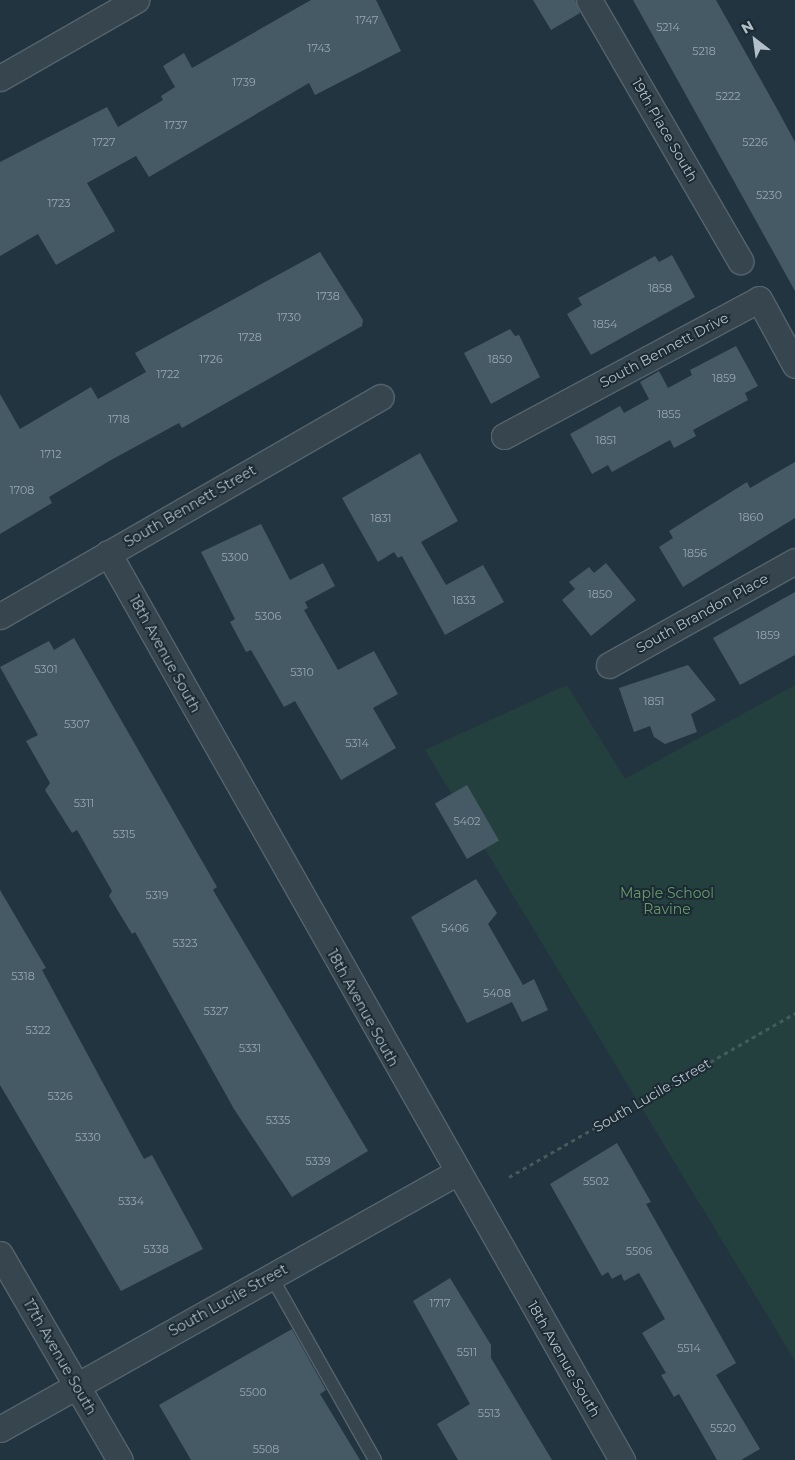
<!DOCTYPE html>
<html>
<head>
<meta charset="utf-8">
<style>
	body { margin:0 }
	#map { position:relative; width:795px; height:1460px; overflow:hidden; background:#22343f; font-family:Montserrat,sans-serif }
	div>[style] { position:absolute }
	.green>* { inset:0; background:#24403e }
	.building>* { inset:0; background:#465a65; transform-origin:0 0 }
	.path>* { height:3px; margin-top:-1.5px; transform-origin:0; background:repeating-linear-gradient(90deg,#425c5a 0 4px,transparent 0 8px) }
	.roads { filter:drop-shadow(1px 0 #55636d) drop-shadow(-1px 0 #55636d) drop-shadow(0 1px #55636d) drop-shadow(0 -1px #55636d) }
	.service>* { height:12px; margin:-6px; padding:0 6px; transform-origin:6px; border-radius:6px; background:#37454f }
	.minor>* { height:25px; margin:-12.5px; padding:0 12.5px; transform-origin:12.5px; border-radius:12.5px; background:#37454f }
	span { translate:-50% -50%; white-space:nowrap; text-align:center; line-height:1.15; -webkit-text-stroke:4px #1c2a34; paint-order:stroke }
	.number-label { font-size:11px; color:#97a6b1 }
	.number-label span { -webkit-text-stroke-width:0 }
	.street-label { font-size:14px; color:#b2c0ca }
	.park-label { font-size:14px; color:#689c6b }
	.north { position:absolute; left:730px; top:15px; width:50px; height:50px; -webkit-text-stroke:4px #1c2a34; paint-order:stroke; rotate:330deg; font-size:14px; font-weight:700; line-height:20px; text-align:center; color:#b2c0ca }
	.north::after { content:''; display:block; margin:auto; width:18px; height:22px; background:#b2c0ca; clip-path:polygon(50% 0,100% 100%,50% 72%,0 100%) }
</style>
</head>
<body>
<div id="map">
	<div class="green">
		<div style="clip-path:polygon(567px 685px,625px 779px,795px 685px,795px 1361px,425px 750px)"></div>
	</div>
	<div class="building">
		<div style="clip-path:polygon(311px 0,376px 0,401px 51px,315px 95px,309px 83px,149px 177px,136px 156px,87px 183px,115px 231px,56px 265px,38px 234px,0 256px,0 162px,107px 107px,118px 127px,163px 100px,161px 96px,175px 87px,163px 66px,184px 53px,192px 68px)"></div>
		<div style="clip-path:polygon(533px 0,575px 0,580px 13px,551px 30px)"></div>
		<div style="clip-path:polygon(633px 0,716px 0,776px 107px,795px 142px,795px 291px)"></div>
		<div style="clip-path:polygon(320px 252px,363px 320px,362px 326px,182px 428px,179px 423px,111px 460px,49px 497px,52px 503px,0 534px,0 394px,20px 429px,91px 387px,98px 399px,146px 372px,135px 353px)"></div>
		<div style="clip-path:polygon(672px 255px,695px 297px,591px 355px,567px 314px,582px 305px,578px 298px,655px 256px,659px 262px)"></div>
		<div style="clip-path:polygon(510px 329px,515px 336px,519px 335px,540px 377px,491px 404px,464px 353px)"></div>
		<div style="clip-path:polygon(736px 346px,758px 386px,745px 393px,748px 400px,693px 430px,696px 436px,674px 448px,670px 440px,612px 472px,608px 465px,592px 474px,570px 434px,620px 406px,624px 413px,649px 399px,640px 382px,659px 371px,668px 388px,692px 375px,690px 370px)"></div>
		<div style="clip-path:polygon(420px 453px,458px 521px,421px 542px,446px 585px,483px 565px,504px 602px,445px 635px,402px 556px,398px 558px,394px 552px,378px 562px,342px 498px)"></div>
		<div style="clip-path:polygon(795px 462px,795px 518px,683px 587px,659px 547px,673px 538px,669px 531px,747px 482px,750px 488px)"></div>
		<div style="clip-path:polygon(261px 524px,290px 580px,323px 563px,335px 586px,305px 602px,308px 608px,304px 610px,338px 670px,374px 651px,398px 694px,373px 708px,396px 748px,341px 780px,295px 701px,284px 707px,251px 650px,246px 652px,230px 622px,235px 619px,201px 552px)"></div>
		<div style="clip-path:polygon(606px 563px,636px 600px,591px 636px,562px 600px,575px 589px,569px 582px,589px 567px,594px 573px)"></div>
		<div style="clip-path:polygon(795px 592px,795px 655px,740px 685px,713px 638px)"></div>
		<div style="clip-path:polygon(74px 638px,217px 887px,213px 890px,368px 1151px,292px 1197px,234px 1109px,135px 932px,132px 934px,109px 896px,112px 891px,77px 830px,72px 833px,45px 790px,50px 783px,26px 741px,38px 735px,0 667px,49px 641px,54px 650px)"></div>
		<div style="clip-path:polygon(688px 665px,716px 700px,691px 714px,697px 732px,665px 744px,654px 737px,650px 726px,634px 732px,619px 688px)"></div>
		<div style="left:467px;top:785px;width:64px;height:37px;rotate:60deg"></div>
		<div style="clip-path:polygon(476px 879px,497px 913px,488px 924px,523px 985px,534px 979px,548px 1010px,522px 1022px,512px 1002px,467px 1023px,411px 917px)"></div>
		<div style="clip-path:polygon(0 890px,46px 968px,42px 970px,144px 1159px,152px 1155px,203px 1249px,121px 1291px,0 1085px)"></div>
		<div style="clip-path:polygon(617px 1143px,651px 1202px,646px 1204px,736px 1363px,716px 1375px,760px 1449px,741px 1460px,717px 1460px,679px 1394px,674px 1397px,661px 1375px,666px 1373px,642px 1333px,665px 1319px,639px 1273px,624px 1281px,621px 1274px,612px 1279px,608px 1272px,602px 1276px,550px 1184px)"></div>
		<div style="clip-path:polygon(450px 1278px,491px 1345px,491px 1358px,552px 1460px,458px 1460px,437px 1424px,470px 1404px,413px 1301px)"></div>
		<div style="clip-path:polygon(292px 1329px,326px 1390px,320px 1394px,360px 1460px,191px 1460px,159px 1405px)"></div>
	</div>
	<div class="path">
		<div style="left:509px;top:1177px;width:330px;rotate:-29.8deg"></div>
	</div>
	<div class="roads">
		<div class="service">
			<div style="left:271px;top:1276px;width:211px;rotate:60.5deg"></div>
		</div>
		<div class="minor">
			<div style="left:589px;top:0;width:302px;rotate:59.9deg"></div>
			<div style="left:0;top:78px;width:157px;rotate:-29.8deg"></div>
			<div style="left:504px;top:436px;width:289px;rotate:-28.2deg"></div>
			<div style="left:759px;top:299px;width:75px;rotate:61.4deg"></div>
			<div style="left:108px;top:553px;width:1043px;rotate:60.46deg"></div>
			<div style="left:0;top:616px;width:439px;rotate:-29.9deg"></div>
			<div style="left:609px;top:665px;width:213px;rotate:-29.2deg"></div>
			<div style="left:0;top:1254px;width:238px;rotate:59.8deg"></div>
			<div style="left:0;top:1429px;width:523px;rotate:-29.31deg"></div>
		</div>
	</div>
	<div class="number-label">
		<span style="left:367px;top:20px">1747</span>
		<span style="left:668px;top:27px">5214</span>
		<span style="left:319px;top:48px">1743</span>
		<span style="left:704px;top:51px">5218</span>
		<span style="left:244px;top:82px">1739</span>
		<span style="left:728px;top:96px">5222</span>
		<span style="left:176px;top:125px">1737</span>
		<span style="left:104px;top:142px">1727</span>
		<span style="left:755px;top:142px">5226</span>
		<span style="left:769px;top:195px">5230</span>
		<span style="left:59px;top:203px">1723</span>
		<span style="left:660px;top:288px">1858</span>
		<span style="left:328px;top:296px">1738</span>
		<span style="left:289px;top:317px">1730</span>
		<span style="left:605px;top:324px">1854</span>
		<span style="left:250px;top:337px">1728</span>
		<span style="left:211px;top:359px">1726</span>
		<span style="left:500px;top:359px">1850</span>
		<span style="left:168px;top:374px">1722</span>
		<span style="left:724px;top:378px">1859</span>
		<span style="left:669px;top:414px">1855</span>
		<span style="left:119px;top:419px">1718</span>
		<span style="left:606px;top:440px">1851</span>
		<span style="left:51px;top:454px">1712</span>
		<span style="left:22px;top:490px">1708</span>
		<span style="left:751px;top:517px">1860</span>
		<span style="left:381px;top:518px">1831</span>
		<span style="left:695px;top:553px">1856</span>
		<span style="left:235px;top:557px">5300</span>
		<span style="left:600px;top:594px">1850</span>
		<span style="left:464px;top:600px">1833</span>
		<span style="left:268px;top:616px">5306</span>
		<span style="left:768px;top:635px">1859</span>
		<span style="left:46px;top:669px">5301</span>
		<span style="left:302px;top:672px">5310</span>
		<span style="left:654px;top:701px">1851</span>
		<span style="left:77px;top:724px">5307</span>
		<span style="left:357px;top:743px">5314</span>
		<span style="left:84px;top:803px">5311</span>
		<span style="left:467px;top:821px">5402</span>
		<span style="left:124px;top:834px">5315</span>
		<span style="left:157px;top:895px">5319</span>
		<span style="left:455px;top:928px">5406</span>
		<span style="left:185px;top:943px">5323</span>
		<span style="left:23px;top:976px">5318</span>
		<span style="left:497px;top:993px">5408</span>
		<span style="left:216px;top:1011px">5327</span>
		<span style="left:38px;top:1030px">5322</span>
		<span style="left:250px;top:1048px">5331</span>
		<span style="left:60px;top:1096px">5326</span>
		<span style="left:278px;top:1120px">5335</span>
		<span style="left:88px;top:1137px">5330</span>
		<span style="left:318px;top:1161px">5339</span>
		<span style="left:596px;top:1181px">5502</span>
		<span style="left:131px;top:1201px">5334</span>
		<span style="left:156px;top:1249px">5338</span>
		<span style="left:639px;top:1251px">5506</span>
		<span style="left:440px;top:1303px">1717</span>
		<span style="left:689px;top:1348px">5514</span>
		<span style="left:467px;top:1352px">5511</span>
		<span style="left:253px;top:1392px">5500</span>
		<span style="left:489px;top:1413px">5513</span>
		<span style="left:723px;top:1428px">5520</span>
		<span style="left:266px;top:1449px">5508</span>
	</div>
	<div class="street-label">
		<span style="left:665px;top:130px;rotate:60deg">19th Place South</span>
		<span style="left:664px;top:350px;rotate:-28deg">South Bennett Drive</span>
		<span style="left:190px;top:506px;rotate:-30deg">South Bennett Street</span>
		<span style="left:702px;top:613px;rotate:-29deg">South Brandon Place</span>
		<span style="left:165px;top:654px;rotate:61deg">18th Avenue South</span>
		<span style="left:363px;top:1008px;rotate:61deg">18th Avenue South</span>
		<span style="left:652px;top:1095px;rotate:-30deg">South Lucile Street</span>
		<span style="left:228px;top:1300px;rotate:-29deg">South Lucile Street</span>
		<span style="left:60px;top:1357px;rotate:60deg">17th Avenue South</span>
		<span style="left:564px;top:1359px;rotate:60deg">18th Avenue South</span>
	</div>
	<div class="park-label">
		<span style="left:667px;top:901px">Maple School<br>Ravine</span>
	</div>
	<div class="north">N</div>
</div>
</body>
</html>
